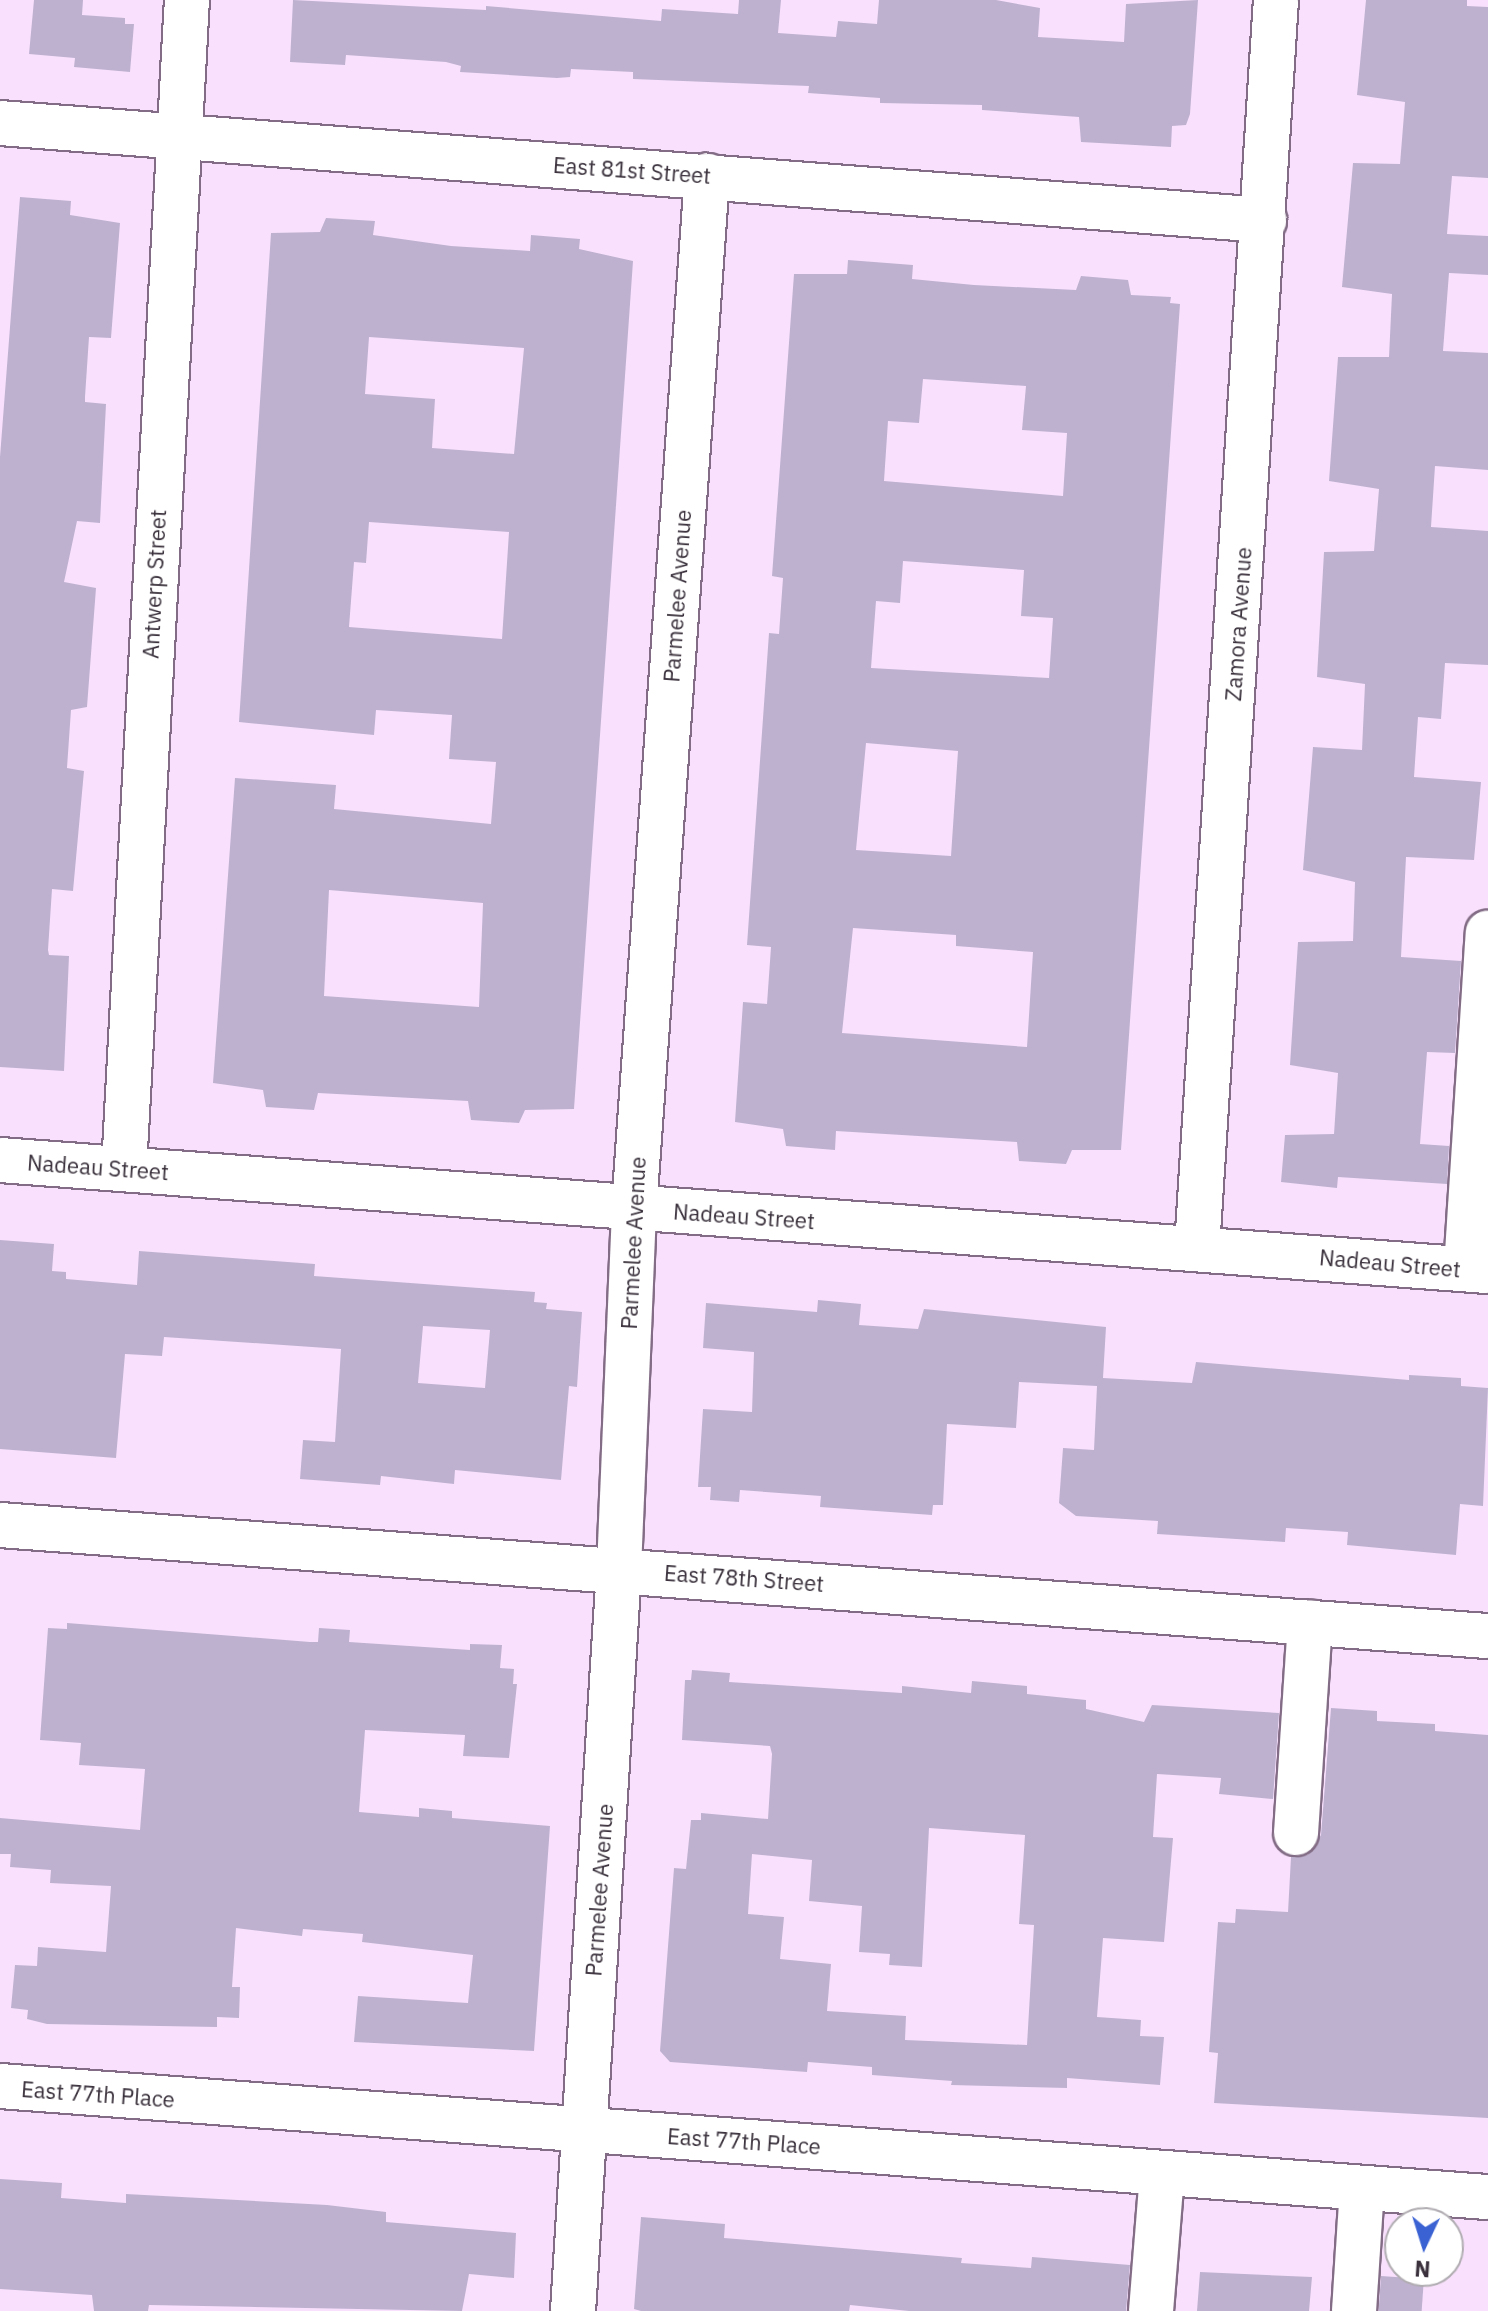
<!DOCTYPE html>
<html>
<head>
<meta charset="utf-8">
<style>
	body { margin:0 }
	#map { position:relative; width:1488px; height:2311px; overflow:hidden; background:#f9e1fd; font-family:"IBM Plex Sans",sans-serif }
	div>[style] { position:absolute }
	.building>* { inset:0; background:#beb1d0; transform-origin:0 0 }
	.roads { filter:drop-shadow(2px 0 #836d86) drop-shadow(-2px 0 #836d86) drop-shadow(0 2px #836d86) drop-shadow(0 -2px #836d86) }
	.minor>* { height:44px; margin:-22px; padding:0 22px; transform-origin:22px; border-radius:22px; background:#fff }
	.major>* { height:44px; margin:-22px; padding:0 22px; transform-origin:22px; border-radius:22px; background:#fff }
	span { translate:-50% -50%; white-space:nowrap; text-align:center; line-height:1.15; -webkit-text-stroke:8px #fff; paint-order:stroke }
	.street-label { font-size:22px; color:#39303b }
	.north { position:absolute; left:1384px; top:2207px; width:80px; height:80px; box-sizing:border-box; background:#fff; border:2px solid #b0acb1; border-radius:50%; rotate:184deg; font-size:22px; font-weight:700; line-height:32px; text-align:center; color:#39303b }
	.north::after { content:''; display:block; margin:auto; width:28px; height:36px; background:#3b62d3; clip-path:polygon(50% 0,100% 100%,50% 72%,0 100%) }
</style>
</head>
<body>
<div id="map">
	<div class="building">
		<div style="clip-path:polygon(34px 0,83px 0,82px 15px,125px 18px,125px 24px,134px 24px,130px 72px,74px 67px,75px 58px,29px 54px)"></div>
		<div style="clip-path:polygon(293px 0,486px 10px,486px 6px,661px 21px,662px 9px,738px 14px,739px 0,781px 0,778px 33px,836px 37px,838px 21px,877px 24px,879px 0,996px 0,1040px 8px,1038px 37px,1124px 42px,1126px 4px,1198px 0,1190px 114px,1186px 125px,1172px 126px,1171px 147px,1081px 142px,1079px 117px,982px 110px,982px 105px,880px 103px,880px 98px,808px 93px,809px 86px,633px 79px,633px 72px,571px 69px,570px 77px,557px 78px,460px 72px,461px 66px,446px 62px,346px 55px,345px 65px,290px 62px)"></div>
		<div style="clip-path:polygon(1366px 0,1467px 0,1467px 6px,1488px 7px,1488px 178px,1452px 176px,1447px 234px,1488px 236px,1488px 275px,1449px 273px,1443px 351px,1488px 353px,1488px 470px,1435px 466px,1431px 527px,1488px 531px,1488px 665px,1445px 663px,1441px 719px,1418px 717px,1414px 777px,1481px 782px,1474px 860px,1406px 857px,1401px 957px,1461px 961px,1455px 1053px,1427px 1052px,1420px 1144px,1449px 1146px,1447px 1184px,1338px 1177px,1337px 1188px,1281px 1182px,1285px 1135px,1334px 1134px,1338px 1073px,1290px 1065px,1298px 942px,1353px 941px,1355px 882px,1303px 870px,1313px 747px,1362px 750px,1365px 684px,1317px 677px,1324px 552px,1374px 551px,1379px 489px,1329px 481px,1338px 357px,1389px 357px,1392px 294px,1342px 287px,1353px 163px,1400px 164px,1405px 102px,1357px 95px)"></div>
		<div style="clip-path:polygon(20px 197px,71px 201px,70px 215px,120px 223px,111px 338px,89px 337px,85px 397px,85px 402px,106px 404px,100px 523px,77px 521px,64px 582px,96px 588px,87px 707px,71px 710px,67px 768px,84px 771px,73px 891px,52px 889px,48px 950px,49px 955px,69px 956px,64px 1071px,0 1067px,0 457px)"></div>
		<div style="clip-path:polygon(evenodd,326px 218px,375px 221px,373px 235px,451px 246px,530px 251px,531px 235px,580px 239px,579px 249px,633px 261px,574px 1109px,525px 1110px,519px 1123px,471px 1120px,468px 1101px,318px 1093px,314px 1110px,266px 1107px,263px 1090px,213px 1083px,235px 778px,336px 785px,334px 809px,491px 824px,496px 762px,449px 759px,452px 715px,376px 710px,374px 735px,239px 722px,271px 233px,320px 232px,326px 218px,369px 337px,524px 348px,514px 454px,432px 448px,435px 399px,365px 394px,369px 337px,326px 218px,369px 522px,509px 532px,502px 639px,349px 627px,354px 562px,366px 563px,369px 522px,326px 218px,329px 890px,483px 903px,479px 1007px,324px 996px,329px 890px)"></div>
		<div style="clip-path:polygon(evenodd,848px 260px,913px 265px,912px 279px,974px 285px,1076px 290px,1081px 276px,1128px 280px,1131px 295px,1171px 297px,1170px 303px,1180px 304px,1121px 1150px,1072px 1150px,1066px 1164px,1019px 1161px,1017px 1142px,836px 1131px,835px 1150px,786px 1146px,783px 1129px,735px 1122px,743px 1002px,767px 1004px,771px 947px,747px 945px,769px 633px,779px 634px,783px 578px,772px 576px,794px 274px,847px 274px,848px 260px,923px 379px,1026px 386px,1022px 430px,1067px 433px,1063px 496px,884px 481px,888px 421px,919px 423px,923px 379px,848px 260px,903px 561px,1024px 570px,1021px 616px,1053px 618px,1049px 678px,871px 668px,876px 601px,900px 603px,903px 561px,848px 260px,866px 743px,958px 751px,951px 856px,856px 850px,866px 743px,848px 260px,853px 928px,956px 935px,956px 946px,1033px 952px,1027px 1047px,842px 1033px,853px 928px)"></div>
		<div style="clip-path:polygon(evenodd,0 1240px,54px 1244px,52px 1271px,66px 1272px,66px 1279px,137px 1285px,139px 1251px,315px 1264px,314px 1276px,535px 1292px,534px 1302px,547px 1303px,546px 1309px,582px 1312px,577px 1387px,569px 1386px,561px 1480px,455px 1470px,454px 1484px,381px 1476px,380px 1485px,300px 1479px,303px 1440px,335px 1442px,341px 1349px,164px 1337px,162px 1356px,125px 1354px,116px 1458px,0 1449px,0 1240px,423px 1326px,490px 1330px,485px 1388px,418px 1383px,423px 1326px)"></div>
		<div style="clip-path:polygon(818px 1300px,861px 1304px,859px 1325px,918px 1329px,924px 1309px,1106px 1327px,1103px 1378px,1192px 1383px,1196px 1362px,1409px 1380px,1409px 1375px,1461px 1378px,1461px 1386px,1488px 1388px,1483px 1506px,1460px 1504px,1456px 1555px,1347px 1545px,1348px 1532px,1286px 1528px,1285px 1542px,1157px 1534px,1158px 1521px,1076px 1516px,1059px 1503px,1063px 1448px,1094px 1450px,1097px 1386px,1019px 1382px,1016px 1428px,947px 1424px,943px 1505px,933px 1505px,932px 1515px,820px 1507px,821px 1496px,740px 1490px,739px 1502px,710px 1500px,711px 1487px,698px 1487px,703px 1409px,752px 1412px,754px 1352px,703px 1348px,706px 1303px,817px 1312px)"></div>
		<div style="clip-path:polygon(67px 1623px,310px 1642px,318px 1642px,319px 1628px,350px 1630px,349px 1642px,470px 1650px,470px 1644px,502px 1645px,500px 1668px,514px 1669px,513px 1684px,517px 1684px,509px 1758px,463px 1756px,465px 1735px,365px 1730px,359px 1812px,419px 1817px,419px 1808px,452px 1811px,452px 1818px,550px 1826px,534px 2051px,354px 2042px,358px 1996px,468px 2003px,473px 1955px,362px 1942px,363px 1934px,303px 1929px,302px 1936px,236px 1928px,232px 1987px,240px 1987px,239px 2018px,217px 2017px,217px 2027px,47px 2024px,27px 2019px,28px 2010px,11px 2008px,15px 1965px,37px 1966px,38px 1947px,106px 1952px,111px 1886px,50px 1883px,51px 1870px,10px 1867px,11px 1854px,0 1854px,0 1818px,140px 1830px,145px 1769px,79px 1765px,81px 1743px,40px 1740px,48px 1628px,67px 1629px)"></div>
		<div style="clip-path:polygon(evenodd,692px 1670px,730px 1673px,729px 1682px,902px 1693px,902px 1686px,971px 1693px,972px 1681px,1027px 1686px,1027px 1694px,1086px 1700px,1086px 1709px,1144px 1722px,1152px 1705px,1279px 1713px,1273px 1799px,1219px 1794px,1221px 1778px,1157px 1774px,1153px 1837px,1173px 1838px,1164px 1942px,1103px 1938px,1097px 2017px,1141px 2020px,1140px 2036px,1164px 2037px,1160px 2085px,1067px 2078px,1067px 2088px,951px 2085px,952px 2081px,872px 2075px,872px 2067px,808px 2062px,807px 2072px,670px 2062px,660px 2051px,674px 1868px,686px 1869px,691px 1820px,701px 1820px,701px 1813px,768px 1819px,772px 1754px,770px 1746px,682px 1740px,685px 1680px,691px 1680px,692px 1670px,929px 1828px,1025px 1835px,1019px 1924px,1034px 1925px,1027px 2045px,905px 2040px,906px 2016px,827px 2011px,831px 1964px,780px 1959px,784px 1917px,748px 1914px,752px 1854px,812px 1860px,809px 1901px,862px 1906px,859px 1952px,890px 1954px,889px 1965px,922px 1967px,929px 1828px)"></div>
		<div style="clip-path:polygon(1331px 1708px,1377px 1711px,1377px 1721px,1435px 1724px,1435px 1731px,1488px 1735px,1488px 2118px,1214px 2103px,1218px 2053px,1209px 2052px,1218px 1922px,1235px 1923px,1236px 1909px,1288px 1912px,1291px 1857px,1308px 1855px,1321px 1835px)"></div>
		<div style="clip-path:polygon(0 2179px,62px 2183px,61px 2198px,126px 2203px,126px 2194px,327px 2205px,386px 2212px,386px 2222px,516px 2233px,514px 2278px,469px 2274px,462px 2311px,149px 2305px,148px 2311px,94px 2311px,92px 2295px,0 2289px)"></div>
		<div style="clip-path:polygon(641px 2217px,725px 2224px,724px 2238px,962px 2258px,961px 2263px,1031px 2268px,1032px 2257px,1130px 2265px,1126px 2311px,909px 2311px,850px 2305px,849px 2311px,641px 2311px,634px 2309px)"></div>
		<div style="clip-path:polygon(1200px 2272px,1312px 2277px,1309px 2311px,1197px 2311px)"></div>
		<div style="left:1381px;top:2276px;width:43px;height:35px;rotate:4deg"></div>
	</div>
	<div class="roads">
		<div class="minor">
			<div style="left:0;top:123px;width:1268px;rotate:4.39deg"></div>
			<div style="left:124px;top:1169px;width:1171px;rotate:-86.92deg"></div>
			<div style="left:1197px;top:1248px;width:1250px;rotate:-86.38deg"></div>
			<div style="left:1466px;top:1269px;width:337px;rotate:-86.3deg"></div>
			<div style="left:0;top:1525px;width:1492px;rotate:4.27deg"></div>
			<div style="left:1296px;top:1833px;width:211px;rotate:-86.2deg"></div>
			<div style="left:0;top:2086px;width:1492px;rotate:4.27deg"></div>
			<div style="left:573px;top:2311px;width:743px;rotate:-86.45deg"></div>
			<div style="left:619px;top:1569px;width:361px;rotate:-87.6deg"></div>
			<div style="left:634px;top:1208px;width:1035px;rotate:-85.95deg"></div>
			<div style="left:1151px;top:2311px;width:138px;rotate:-85.4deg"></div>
			<div style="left:1354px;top:2311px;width:123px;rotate:-86.3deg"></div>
		</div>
		<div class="major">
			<div style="left:0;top:1160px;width:1492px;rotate:4.27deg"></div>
		</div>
	</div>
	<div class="street-label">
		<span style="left:632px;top:170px;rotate:4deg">East 81st Street</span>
		<span style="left:154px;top:584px;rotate:-87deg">Antwerp Street</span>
		<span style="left:677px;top:596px;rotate:-86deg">Parmelee Avenue</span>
		<span style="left:1238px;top:624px;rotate:-86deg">Zamora Avenue</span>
		<span style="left:98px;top:1167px;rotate:4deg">Nadeau Street</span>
		<span style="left:744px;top:1216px;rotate:4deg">Nadeau Street</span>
		<span style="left:633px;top:1243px;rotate:-87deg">Parmelee Avenue</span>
		<span style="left:1390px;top:1263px;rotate:5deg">Nadeau Street</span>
		<span style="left:744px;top:1578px;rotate:4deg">East 78th Street</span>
		<span style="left:599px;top:1890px;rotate:-86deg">Parmelee Avenue</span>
		<span style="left:98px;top:2094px;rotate:4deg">East 77th Place</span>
		<span style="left:744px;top:2141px;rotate:4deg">East 77th Place</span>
	</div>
	<div class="north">N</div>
</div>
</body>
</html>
